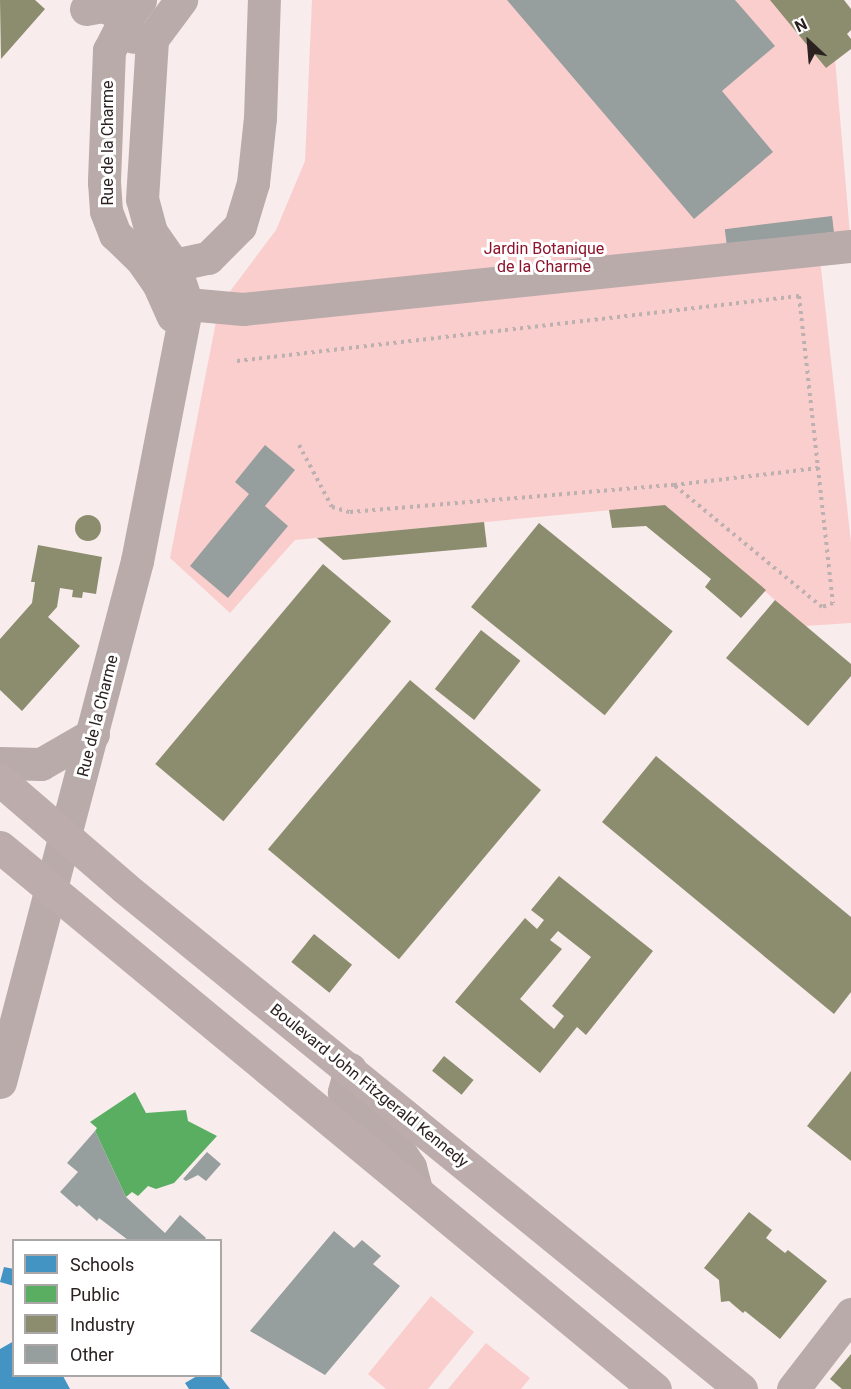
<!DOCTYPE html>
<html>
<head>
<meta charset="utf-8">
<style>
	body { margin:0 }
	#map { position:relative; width:851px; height:1389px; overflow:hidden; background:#f8ecec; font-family:Roboto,sans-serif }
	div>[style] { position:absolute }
	.green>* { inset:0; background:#fbcece }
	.schools>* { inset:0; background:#4393c3 }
	.public>* { inset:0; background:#5aae61 }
	.industry>* { inset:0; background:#8c8c6e; transform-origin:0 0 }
	.round { border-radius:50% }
	.building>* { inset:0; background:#969e9e; transform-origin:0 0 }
	.path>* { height:4px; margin-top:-2px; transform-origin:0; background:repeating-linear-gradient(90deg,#bcb0b0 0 3px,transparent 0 7.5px) }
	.minor>* { height:33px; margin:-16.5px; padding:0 16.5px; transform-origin:16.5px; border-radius:16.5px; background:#baabab }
	.major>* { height:33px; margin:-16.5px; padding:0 16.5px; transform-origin:16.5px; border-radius:16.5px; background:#bcacac }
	span { translate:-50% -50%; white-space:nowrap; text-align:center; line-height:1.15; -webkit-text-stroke:6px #fff; paint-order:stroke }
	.street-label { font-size:16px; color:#2c2222 }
	.park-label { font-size:16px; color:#8c132b }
	.legend { position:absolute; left:12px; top:1239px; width:210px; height:138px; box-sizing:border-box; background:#fff; border:2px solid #aba7a7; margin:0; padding:8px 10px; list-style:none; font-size:18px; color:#2c2222 }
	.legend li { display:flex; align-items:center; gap:12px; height:30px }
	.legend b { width:30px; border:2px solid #aba7a7 }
	.north { position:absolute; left:779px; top:12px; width:60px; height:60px; -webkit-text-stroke:4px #fff; paint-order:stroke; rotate:334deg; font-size:16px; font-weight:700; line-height:24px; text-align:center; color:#2c2222 }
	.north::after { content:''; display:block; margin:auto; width:21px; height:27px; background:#2c2222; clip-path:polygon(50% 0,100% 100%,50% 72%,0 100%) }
</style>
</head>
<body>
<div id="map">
	<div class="green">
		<div style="clip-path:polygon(312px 0,830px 0,851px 246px,819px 250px,851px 543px,851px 623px,805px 626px,665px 505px,295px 540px,230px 613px,170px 558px,219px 306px,276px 230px,305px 161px)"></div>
		<div style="clip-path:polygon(431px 1296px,474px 1332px,428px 1389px,386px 1389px,368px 1374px)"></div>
		<div style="clip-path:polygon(486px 1343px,530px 1378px,521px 1389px,448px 1389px)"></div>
	</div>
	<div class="schools">
		<div style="clip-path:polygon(4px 1267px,14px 1269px,14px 1286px,0 1282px)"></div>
		<div style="clip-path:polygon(14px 1341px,14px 1376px,63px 1376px,70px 1389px,0 1389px,0 1349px)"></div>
		<div style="clip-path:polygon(197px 1376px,220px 1376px,230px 1389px,189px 1389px,185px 1383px)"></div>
	</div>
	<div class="public">
		<div style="clip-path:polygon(135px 1092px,146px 1113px,186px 1110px,188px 1121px,217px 1136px,174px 1183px,156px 1189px,148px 1186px,138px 1196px,132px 1192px,126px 1197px,95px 1131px,97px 1128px,90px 1122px)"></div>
	</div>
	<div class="industry">
		<div style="clip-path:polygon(0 0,35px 0,45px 9px,1px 59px)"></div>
		<div style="clip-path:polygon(770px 0,844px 0,851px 9px,851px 30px,847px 34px,851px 39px,851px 49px,826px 68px)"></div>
		<div style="clip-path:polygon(665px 505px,766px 590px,741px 618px,705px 587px,711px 579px,646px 526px,612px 528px,609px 510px)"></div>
		<div class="round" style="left:75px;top:515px;width:26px;height:26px"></div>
		<div style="clip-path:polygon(484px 522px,487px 547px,343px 560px,317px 538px)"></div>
		<div style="left:539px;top:523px;width:172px;height:108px;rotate:39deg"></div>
		<div style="clip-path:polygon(38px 545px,102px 557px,96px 594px,83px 592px,82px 598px,72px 597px,73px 590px,60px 588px,57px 607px,48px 617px,80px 646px,22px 711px,0 690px,0 639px,32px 603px,35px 582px,31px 582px)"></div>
		<div style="left:323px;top:564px;width:89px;height:261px;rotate:40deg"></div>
		<div style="clip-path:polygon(775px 600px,851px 664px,851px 676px,808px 726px,726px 658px)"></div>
		<div style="left:481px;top:630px;width:50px;height:75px;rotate:38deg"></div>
		<div style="left:410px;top:680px;width:171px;height:221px;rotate:40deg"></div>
		<div style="clip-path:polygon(656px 756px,851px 917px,851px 992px,834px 1014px,602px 822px)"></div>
		<div style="clip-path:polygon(evenodd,559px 876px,653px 951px,586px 1035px,577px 1027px,540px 1073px,455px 1002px,525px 918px,537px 929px,544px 920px,531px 910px,559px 876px,558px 931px,591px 957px,552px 1006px,564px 1016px,554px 1029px,520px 999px,562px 949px,550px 940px,558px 931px)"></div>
		<div style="left:314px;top:934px;width:49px;height:36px;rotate:39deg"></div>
		<div style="left:444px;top:1056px;width:38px;height:19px;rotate:39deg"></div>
		<div style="clip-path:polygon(851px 1071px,851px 1161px,807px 1126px)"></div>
		<div style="clip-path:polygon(749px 1212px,772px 1230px,766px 1238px,785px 1253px,788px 1250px,827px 1281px,780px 1339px,745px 1311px,743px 1313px,729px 1301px,721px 1302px,719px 1280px,704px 1268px)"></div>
		<div style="clip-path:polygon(851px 1354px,851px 1389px,842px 1389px,830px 1379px)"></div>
	</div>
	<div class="building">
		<div style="clip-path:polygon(507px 0,735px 0,775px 46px,722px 91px,773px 152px,694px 219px)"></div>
		<div style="left:832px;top:216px;width:16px;height:108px;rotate:83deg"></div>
		<div style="clip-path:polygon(265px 445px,295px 470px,265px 506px,288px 526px,228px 598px,190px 566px,249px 494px,235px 482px)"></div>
		<div style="clip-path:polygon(95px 1131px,126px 1197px,165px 1233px,180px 1215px,206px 1238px,204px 1240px,128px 1240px,99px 1218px,97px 1221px,79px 1205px,77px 1207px,60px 1192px,78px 1172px,67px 1163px)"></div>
		<div style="clip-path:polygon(207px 1152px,221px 1164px,206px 1181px,198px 1175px,186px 1181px,183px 1179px)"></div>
		<div style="clip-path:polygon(334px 1231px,354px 1248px,362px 1240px,381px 1256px,373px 1264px,400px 1286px,325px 1375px,250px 1331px)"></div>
	</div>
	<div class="path">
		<div style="left:237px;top:361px;width:566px;rotate:-6.6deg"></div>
		<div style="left:799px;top:296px;width:309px;rotate:83.7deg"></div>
		<div style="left:833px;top:603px;width:12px;rotate:160deg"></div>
		<div style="left:822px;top:607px;width:192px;rotate:-140.5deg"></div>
		<div style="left:299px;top:445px;width:70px;rotate:62deg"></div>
		<div style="left:332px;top:507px;width:19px;rotate:16deg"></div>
		<div style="left:350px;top:512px;width:325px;rotate:-4.8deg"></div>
		<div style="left:674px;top:485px;width:145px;rotate:-6.7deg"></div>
	</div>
	<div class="minor">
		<div style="left:140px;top:0;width:26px;rotate:127deg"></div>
		<div style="left:124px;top:21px;width:33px;rotate:117deg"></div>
		<div style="left:109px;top:50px;width:132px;rotate:92.2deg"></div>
		<div style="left:104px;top:182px;width:29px;rotate:86deg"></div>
		<div style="left:106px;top:211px;width:25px;rotate:69deg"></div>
		<div style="left:115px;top:234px;width:36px;rotate:44deg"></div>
		<div style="left:141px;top:259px;width:29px;rotate:55deg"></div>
		<div style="left:158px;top:283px;width:36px;rotate:66deg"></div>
		<div style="left:86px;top:9px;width:17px;rotate:-10deg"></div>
		<div style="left:103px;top:6px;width:15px;rotate:23deg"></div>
		<div style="left:117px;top:12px;width:30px;rotate:56deg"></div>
		<div style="left:174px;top:265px;width:35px;rotate:-12deg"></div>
		<div style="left:208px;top:258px;width:45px;rotate:-45deg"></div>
		<div style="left:240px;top:226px;width:45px;rotate:-73.2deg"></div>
		<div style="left:253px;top:183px;width:65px;rotate:-83.9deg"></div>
		<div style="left:260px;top:118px;width:118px;rotate:-88.1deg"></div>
		<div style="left:187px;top:304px;width:56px;rotate:5.1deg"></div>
		<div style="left:243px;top:309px;width:611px;rotate:-5.92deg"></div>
		<div style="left:0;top:763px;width:41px;rotate:1.4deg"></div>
		<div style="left:41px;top:764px;width:60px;rotate:-30deg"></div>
		<div style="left:350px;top:1069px;width:24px;rotate:105deg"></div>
		<div style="left:344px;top:1092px;width:24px;rotate:66deg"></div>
		<div style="left:354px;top:1114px;width:62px;rotate:40.4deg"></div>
		<div style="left:401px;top:1154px;width:16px;rotate:55deg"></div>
		<div style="left:410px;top:1167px;width:23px;rotate:75deg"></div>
		<div style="left:0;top:1082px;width:539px;rotate:-75.27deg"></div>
		<div style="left:137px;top:561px;width:262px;rotate:-79deg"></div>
		<div style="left:187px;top:304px;width:41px;rotate:-108.4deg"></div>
		<div style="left:174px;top:265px;width:40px;rotate:-124.9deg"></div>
		<div style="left:151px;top:232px;width:34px;rotate:-105deg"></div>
		<div style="left:142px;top:199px;width:160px;rotate:-86.4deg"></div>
		<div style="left:152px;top:39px;width:49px;rotate:-53.4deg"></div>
		<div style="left:793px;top:1389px;width:95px;rotate:-52.3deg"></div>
	</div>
	<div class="major">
		<div style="left:0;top:780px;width:165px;rotate:40.8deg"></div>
		<div style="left:125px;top:888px;width:794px;rotate:39.12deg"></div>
		<div style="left:0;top:847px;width:850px;rotate:39.61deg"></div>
	</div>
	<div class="street-label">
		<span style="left:108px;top:143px;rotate:-90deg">Rue de la Charme</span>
		<span style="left:98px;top:716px;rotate:-76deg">Rue de la Charme</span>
		<span style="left:369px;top:1086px;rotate:39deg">Boulevard John Fitzgerald Kennedy</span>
	</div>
	<div class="park-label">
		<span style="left:544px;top:258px">Jardin Botanique<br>de la Charme</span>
	</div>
	<ul class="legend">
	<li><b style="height:16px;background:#4393c3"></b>Schools</li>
	<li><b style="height:16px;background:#5aae61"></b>Public</li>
	<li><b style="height:16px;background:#8c8c6e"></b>Industry</li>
	<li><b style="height:16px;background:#969e9e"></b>Other</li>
	</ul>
	<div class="north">N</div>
</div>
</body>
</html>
